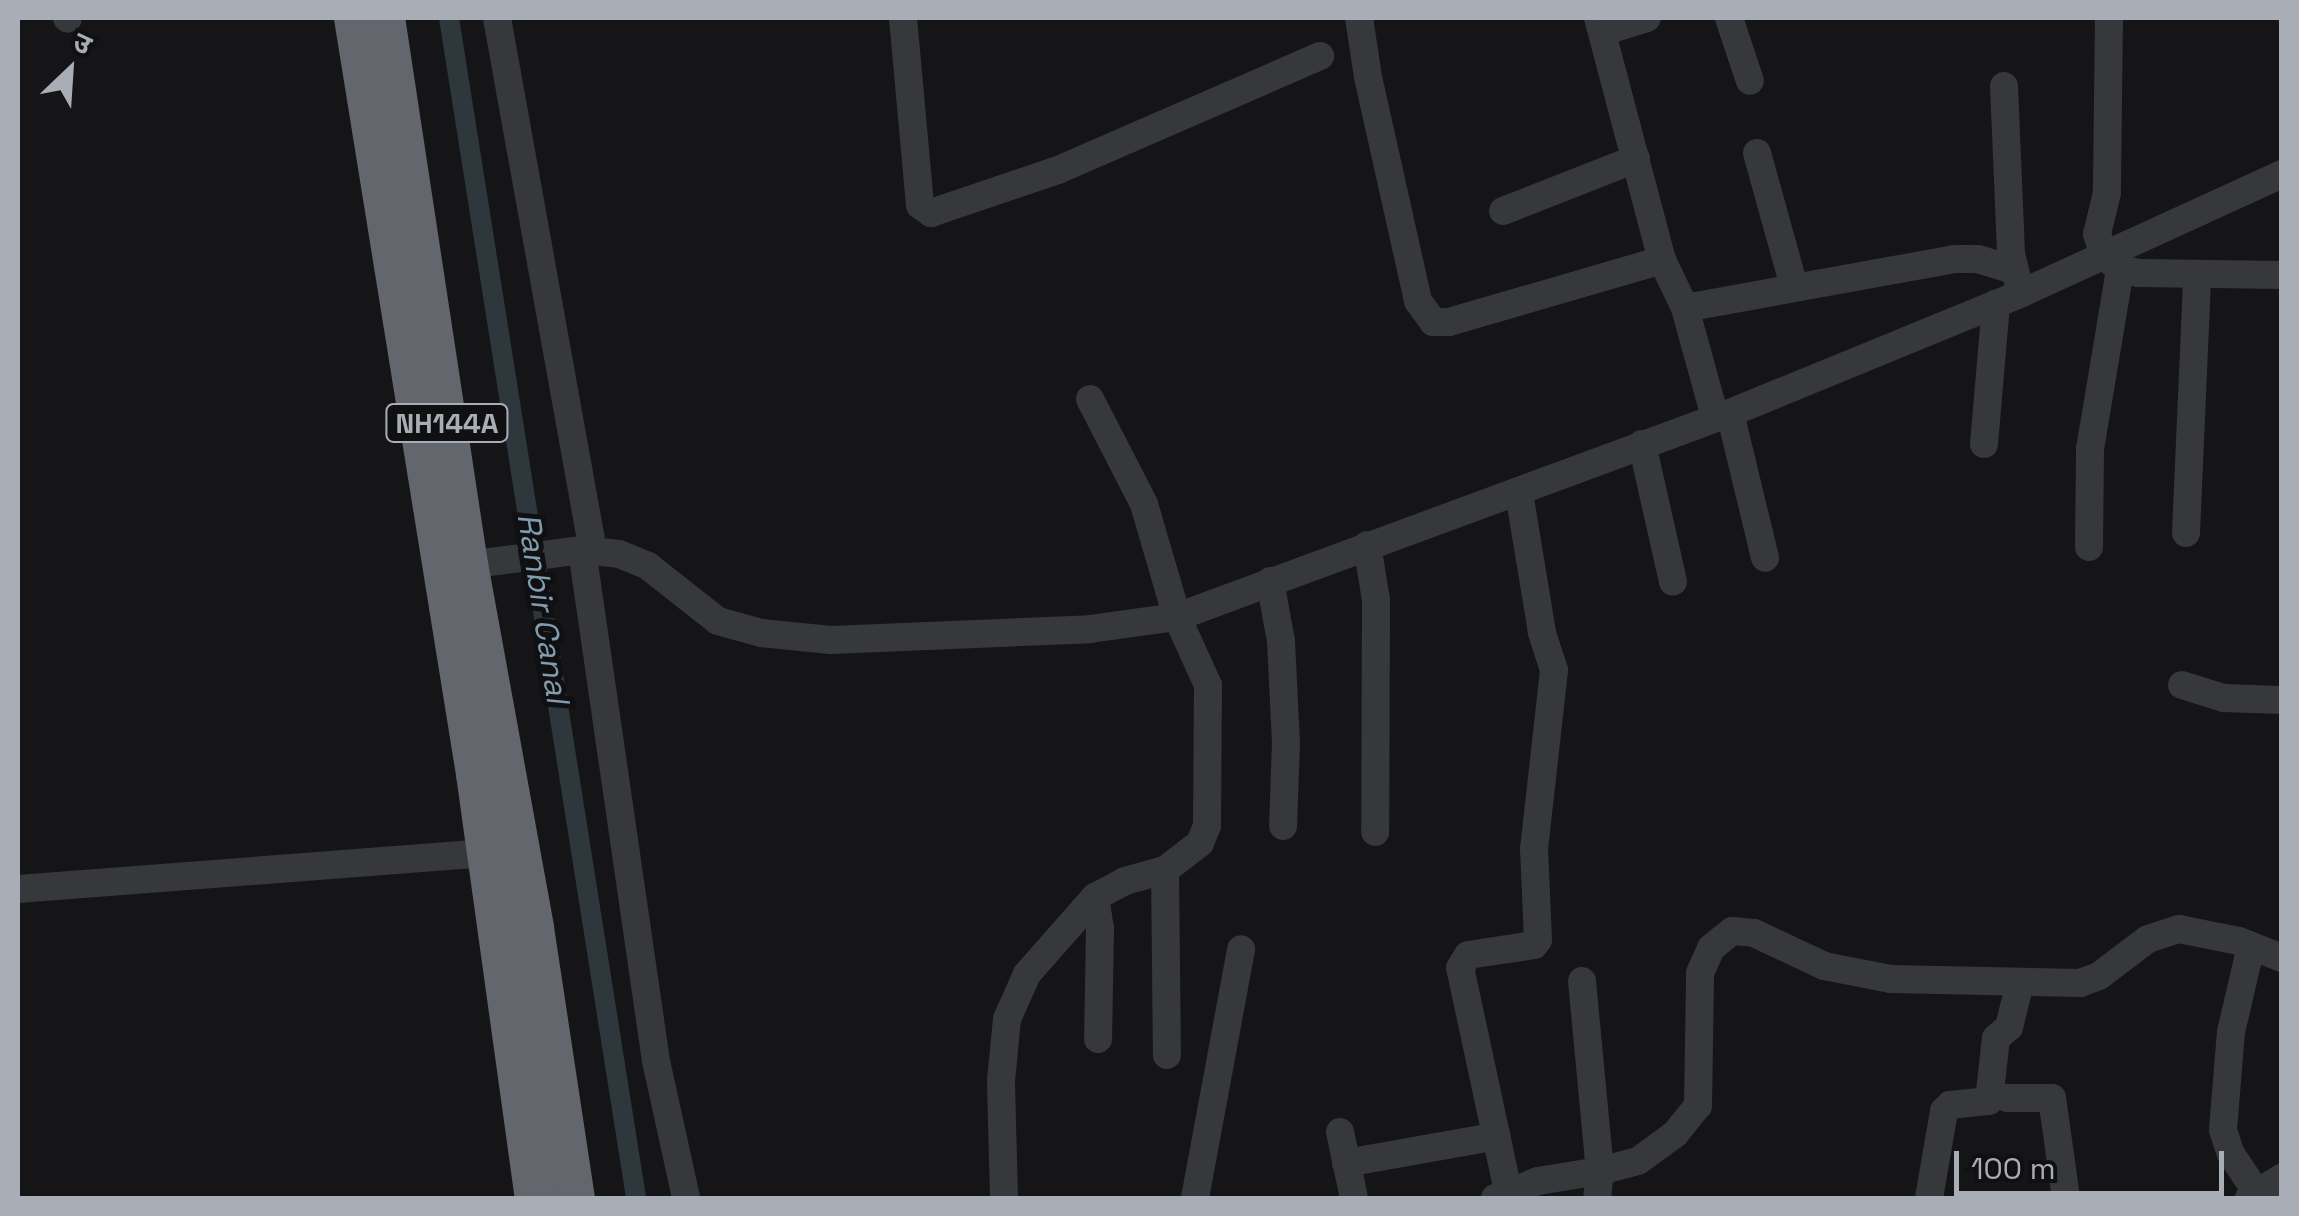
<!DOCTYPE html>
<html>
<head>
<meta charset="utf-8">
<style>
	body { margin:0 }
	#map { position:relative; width:2299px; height:1216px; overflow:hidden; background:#151517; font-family:"Space Grotesk","Noto Sans Devanagari",sans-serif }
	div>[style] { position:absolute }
	.canal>* { height:20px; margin:-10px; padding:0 10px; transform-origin:10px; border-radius:10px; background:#2e373c }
	.minor>* { height:28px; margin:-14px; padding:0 14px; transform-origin:14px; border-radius:14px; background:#36383b }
	.highway>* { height:40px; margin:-20px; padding:0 20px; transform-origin:20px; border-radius:20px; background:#63666c }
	span { translate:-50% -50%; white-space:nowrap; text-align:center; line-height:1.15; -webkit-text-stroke:10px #101012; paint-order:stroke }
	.shield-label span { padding:2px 8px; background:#101012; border:2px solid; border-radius:8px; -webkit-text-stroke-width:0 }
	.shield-label { font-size:28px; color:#a8adb6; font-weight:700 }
	.water-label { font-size:32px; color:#819daf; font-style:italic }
	.frame { position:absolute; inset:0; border:20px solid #a8adb6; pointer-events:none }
	.north { position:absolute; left:20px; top:20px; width:100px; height:100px; -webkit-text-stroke:8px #101012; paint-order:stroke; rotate:25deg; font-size:28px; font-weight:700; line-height:40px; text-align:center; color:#a8adb6 }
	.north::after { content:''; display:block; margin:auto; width:35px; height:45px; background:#a8adb6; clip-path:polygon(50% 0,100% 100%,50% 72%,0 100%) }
	.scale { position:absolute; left:1954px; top:1151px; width:270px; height:45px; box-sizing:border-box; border:5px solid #a8adb6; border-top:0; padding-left:12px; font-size:30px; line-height:35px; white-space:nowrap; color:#a8adb6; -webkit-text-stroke:8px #101012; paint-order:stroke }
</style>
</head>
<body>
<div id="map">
	<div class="canal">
		<div style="left:449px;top:18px;width:1195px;rotate:80.99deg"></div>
	</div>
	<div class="minor">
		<div style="left:67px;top:18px;width:1px;rotate:45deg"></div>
		<div style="left:497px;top:18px;width:542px;rotate:79.79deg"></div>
		<div style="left:903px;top:18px;width:188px;rotate:84.8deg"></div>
		<div style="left:920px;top:205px;width:14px;rotate:36deg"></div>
		<div style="left:931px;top:213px;width:134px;rotate:-18.7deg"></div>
		<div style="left:1058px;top:170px;width:286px;rotate:-23.5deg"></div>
		<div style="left:1359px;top:18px;width:60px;rotate:81.3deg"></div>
		<div style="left:1368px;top:77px;width:230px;rotate:77.4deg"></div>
		<div style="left:1418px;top:301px;width:26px;rotate:54deg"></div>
		<div style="left:1433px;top:322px;width:16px"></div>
		<div style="left:1449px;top:322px;width:222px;rotate:-16.2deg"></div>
		<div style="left:1598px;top:18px;width:250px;rotate:75.2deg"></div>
		<div style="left:1662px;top:260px;width:53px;rotate:64.4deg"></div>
		<div style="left:1685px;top:308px;width:113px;rotate:74.6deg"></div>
		<div style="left:1729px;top:18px;width:66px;rotate:71.6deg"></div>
		<div style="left:2109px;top:18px;width:175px;rotate:90.7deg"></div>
		<div style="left:2107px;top:193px;width:42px;rotate:103.7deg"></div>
		<div style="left:2097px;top:234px;width:23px;rotate:72deg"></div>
		<div style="left:2104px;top:256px;width:21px;rotate:39deg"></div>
		<div style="left:2120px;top:269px;width:19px;rotate:12deg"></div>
		<div style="left:2139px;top:273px;width:143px;rotate:0.8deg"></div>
		<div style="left:1602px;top:32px;width:47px;rotate:-17.3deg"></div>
		<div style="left:2004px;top:86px;width:168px;rotate:87.6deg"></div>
		<div style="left:2011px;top:254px;width:30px;rotate:76deg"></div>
		<div style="left:1757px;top:153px;width:138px;rotate:74.5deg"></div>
		<div style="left:1503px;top:211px;width:143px;rotate:-21.4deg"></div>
		<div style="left:1685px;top:308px;width:273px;rotate:-10.3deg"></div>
		<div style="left:1954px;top:259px;width:24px"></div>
		<div style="left:1978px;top:259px;width:37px;rotate:17deg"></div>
		<div style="left:1730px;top:413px;width:149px;rotate:76.4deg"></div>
		<div style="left:1642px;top:444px;width:141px;rotate:77.3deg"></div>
		<div style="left:1984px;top:444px;width:141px;rotate:-85.1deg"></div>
		<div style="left:2186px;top:533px;width:257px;rotate:-87.5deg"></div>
		<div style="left:1367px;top:545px;width:56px;rotate:80.7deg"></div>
		<div style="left:1376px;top:600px;width:232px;rotate:90.2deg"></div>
		<div style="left:2089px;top:547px;width:98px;rotate:-89.4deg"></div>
		<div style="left:2090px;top:449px;width:182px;rotate:-80.5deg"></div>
		<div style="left:582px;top:550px;width:516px;rotate:81.76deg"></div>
		<div style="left:656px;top:1061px;width:140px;rotate:77.6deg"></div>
		<div style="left:451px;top:567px;width:132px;rotate:-7.4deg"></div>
		<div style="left:582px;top:550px;width:37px;rotate:6deg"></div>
		<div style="left:619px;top:554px;width:31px;rotate:22deg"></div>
		<div style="left:648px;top:566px;width:89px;rotate:38.2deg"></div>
		<div style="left:718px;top:621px;width:45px;rotate:15.6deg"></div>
		<div style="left:761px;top:633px;width:70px;rotate:5.7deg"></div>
		<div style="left:831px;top:640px;width:259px;rotate:-2.4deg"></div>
		<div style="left:1090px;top:629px;width:88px;rotate:-7.9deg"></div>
		<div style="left:1177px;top:617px;width:589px;rotate:-20.25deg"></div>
		<div style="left:1730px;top:413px;width:316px;rotate:-22.3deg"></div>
		<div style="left:2022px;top:293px;width:286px;rotate:-24.6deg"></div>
		<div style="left:1270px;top:581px;width:61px;rotate:79.6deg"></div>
		<div style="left:1281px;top:641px;width:101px;rotate:87.2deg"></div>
		<div style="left:1286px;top:742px;width:84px;rotate:92deg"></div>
		<div style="left:2182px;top:685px;width:44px;rotate:17.2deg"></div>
		<div style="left:2224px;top:698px;width:58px;rotate:2deg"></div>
		<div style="left:1165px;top:870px;width:185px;rotate:89.4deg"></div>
		<div style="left:18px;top:889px;width:470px;rotate:-4.4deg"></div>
		<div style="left:1095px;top:897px;width:31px;rotate:81deg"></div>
		<div style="left:1100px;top:928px;width:111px;rotate:91deg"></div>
		<div style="left:2251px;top:946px;width:88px;rotate:103.1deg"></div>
		<div style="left:2231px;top:1032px;width:98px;rotate:94.7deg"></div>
		<div style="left:2223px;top:1130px;width:25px;rotate:72deg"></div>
		<div style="left:2231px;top:1154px;width:47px;rotate:56.3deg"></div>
		<div style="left:1582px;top:981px;width:191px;rotate:84.6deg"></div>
		<div style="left:1600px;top:1171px;width:39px;rotate:-15deg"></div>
		<div style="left:1638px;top:1161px;width:46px;rotate:-36.1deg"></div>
		<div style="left:1675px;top:1134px;width:36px;rotate:-51deg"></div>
		<div style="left:1698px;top:1106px;width:133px;rotate:-89.1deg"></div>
		<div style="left:1700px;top:973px;width:27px;rotate:-66deg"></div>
		<div style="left:1711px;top:948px;width:27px;rotate:-39deg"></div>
		<div style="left:1732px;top:931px;width:22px;rotate:5deg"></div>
		<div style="left:1754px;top:933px;width:77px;rotate:25.2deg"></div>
		<div style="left:1824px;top:966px;width:68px;rotate:11deg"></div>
		<div style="left:1891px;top:979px;width:189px;rotate:1.2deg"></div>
		<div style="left:2080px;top:983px;width:20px;rotate:-20deg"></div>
		<div style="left:2099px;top:976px;width:61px;rotate:-37.1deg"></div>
		<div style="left:2148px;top:939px;width:33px;rotate:-18deg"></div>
		<div style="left:2179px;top:929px;width:61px;rotate:11.3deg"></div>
		<div style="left:2239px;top:941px;width:46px;rotate:21.6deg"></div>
		<div style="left:2007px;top:1098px;width:45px"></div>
		<div style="left:2052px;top:1098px;width:101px;rotate:82deg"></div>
		<div style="left:1340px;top:1132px;width:67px;rotate:78deg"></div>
		<div style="left:1346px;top:1163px;width:153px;rotate:-10.1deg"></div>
		<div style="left:1508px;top:1191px;width:228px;rotate:-102.1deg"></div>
		<div style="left:1460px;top:968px;width:15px;rotate:-58deg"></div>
		<div style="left:1468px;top:955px;width:67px;rotate:-8.6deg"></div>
		<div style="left:1534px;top:945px;width:6px;rotate:-51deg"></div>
		<div style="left:1538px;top:940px;width:91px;rotate:-92.5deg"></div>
		<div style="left:1534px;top:849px;width:180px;rotate:-83.6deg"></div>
		<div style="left:1554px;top:670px;width:40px;rotate:-108deg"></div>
		<div style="left:1542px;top:632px;width:141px;rotate:-99.4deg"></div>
		<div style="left:1004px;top:1198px;width:117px;rotate:-91.5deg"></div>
		<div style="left:1001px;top:1081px;width:62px;rotate:-84.5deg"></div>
		<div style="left:1007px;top:1019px;width:49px;rotate:-66deg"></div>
		<div style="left:1027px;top:974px;width:103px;rotate:-48.6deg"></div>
		<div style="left:1095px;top:897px;width:34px;rotate:-28deg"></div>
		<div style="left:1125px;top:881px;width:41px;rotate:-15.4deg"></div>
		<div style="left:1165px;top:870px;width:44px;rotate:-37.6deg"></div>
		<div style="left:1200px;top:843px;width:18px;rotate:-68deg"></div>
		<div style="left:1207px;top:826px;width:141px;rotate:-89.6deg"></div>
		<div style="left:1208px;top:685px;width:75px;rotate:-114.5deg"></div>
		<div style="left:1177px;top:617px;width:118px;rotate:-106.3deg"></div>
		<div style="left:1144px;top:504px;width:118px;rotate:-117.2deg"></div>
		<div style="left:1195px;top:1198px;width:253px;rotate:-79.5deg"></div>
		<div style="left:1495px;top:1198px;width:46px;rotate:-21.6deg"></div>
		<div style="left:1538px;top:1181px;width:63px;rotate:-9.2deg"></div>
		<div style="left:1600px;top:1171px;width:27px;rotate:96deg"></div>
		<div style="left:1929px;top:1198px;width:88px;rotate:-80.2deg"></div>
		<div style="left:1944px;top:1111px;width:8px;rotate:-45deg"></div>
		<div style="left:1950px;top:1105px;width:39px;rotate:-6deg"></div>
		<div style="left:1989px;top:1101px;width:63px;rotate:-83.7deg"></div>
		<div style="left:1996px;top:1038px;width:17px;rotate:-40deg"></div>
		<div style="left:2009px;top:1027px;width:45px;rotate:-76deg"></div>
		<div style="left:2249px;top:1198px;width:39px;rotate:-32deg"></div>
	</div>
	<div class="highway">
		<div style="left:354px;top:18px;width:766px;rotate:80.83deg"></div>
		<div style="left:476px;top:774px;width:428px;rotate:82.1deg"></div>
		<div style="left:385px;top:18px;width:552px;rotate:81.36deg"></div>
		<div style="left:468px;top:564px;width:370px;rotate:79.7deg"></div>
		<div style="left:534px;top:928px;width:273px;rotate:81.4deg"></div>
	</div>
	<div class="shield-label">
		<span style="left:447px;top:423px">NH144A</span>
	</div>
	<div class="water-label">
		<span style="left:543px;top:608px;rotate:81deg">Ranbir Canal</span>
	</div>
	<div class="frame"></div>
	<div class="north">उ</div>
	<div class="scale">100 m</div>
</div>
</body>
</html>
